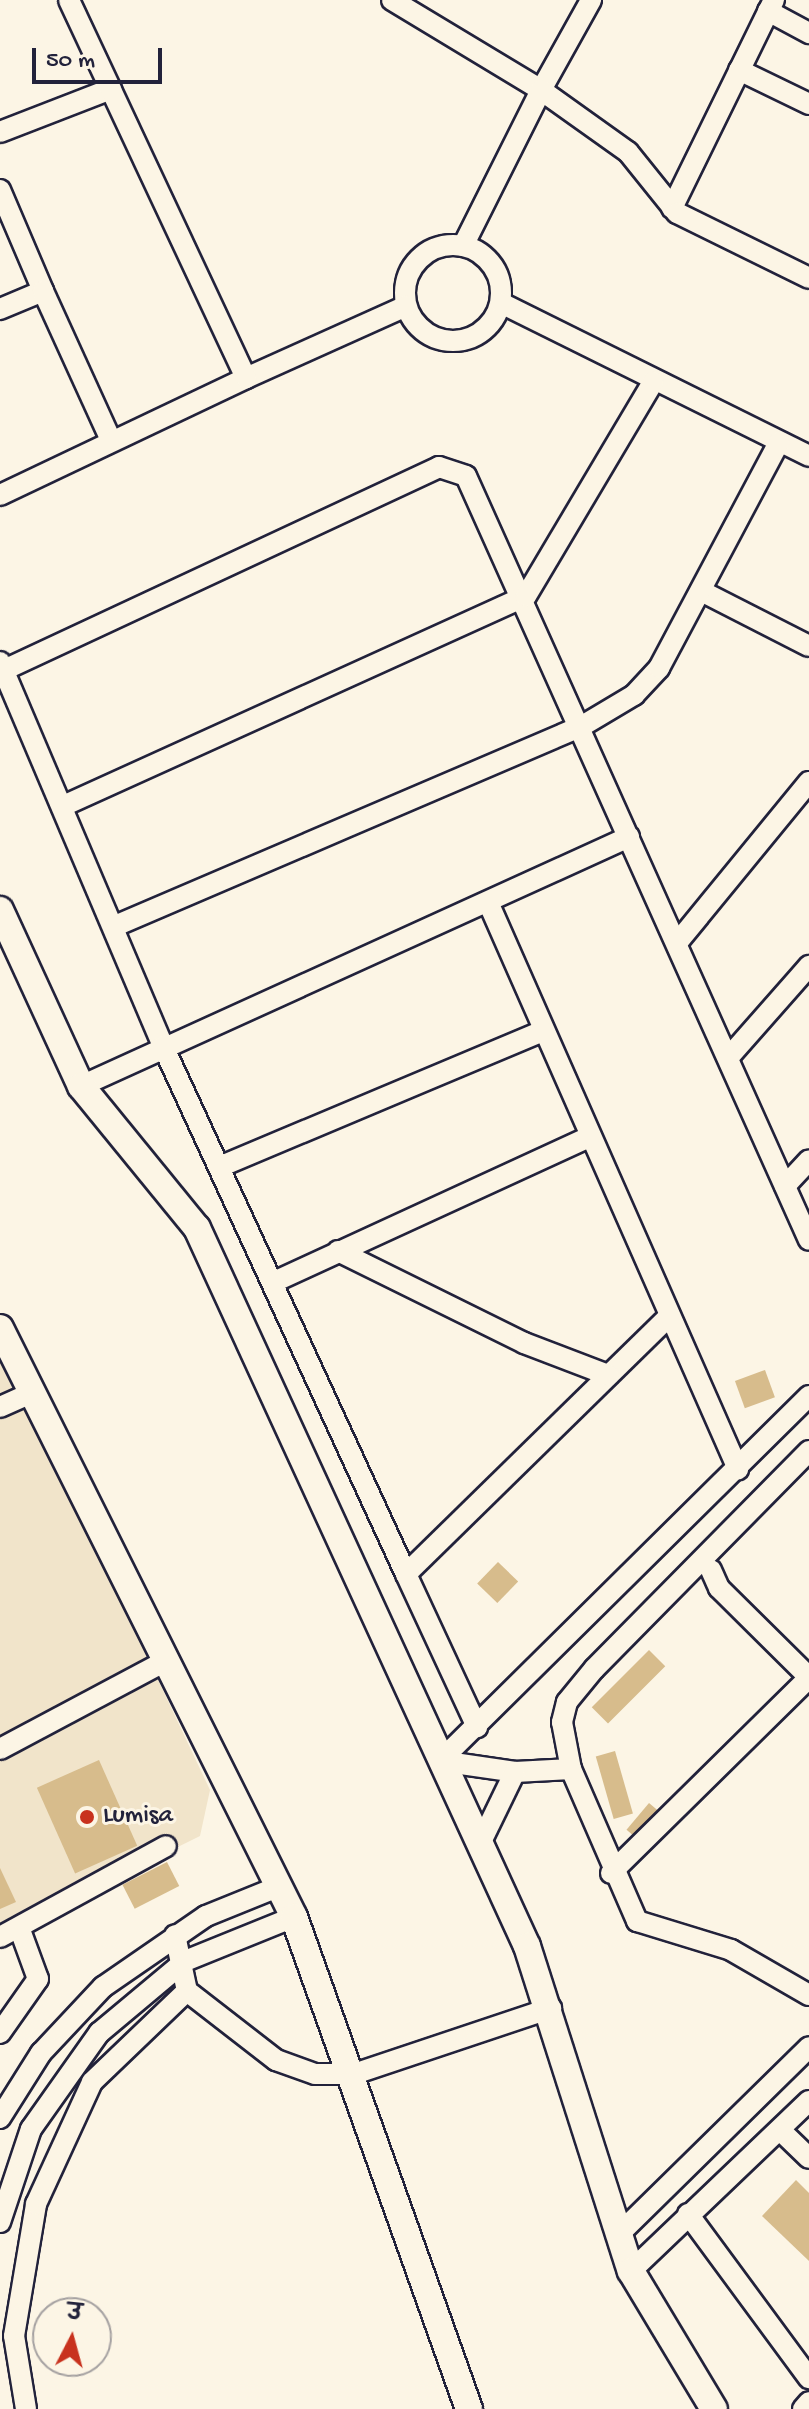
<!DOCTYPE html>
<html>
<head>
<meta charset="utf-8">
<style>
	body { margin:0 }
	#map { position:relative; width:809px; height:2409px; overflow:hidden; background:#fcf5e5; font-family:"Gochi Hand","Playpen Sans Deva",sans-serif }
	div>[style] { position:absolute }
	.built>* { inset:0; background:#f1e4ca }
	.building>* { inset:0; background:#d7bc8c; transform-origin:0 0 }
	.roads { filter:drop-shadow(2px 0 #22223b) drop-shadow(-2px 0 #22223b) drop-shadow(0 2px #22223b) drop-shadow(0 -2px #22223b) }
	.minor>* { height:20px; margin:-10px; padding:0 10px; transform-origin:10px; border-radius:10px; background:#fcf5e5 }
	.minor>.ring { margin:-10px; padding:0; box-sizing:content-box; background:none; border:20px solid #fcf5e5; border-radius:50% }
	.major>* { height:26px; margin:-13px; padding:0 13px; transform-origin:13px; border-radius:13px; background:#fcf5e5 }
	.dots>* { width:22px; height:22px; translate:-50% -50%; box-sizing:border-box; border:4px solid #fcf5e5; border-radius:50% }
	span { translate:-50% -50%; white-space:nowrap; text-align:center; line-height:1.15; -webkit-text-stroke:6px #fcf5e5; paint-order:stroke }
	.poi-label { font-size:26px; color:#22223b }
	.left { translate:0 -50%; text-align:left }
	.north { position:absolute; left:32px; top:2297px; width:80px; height:80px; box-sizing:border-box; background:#fcf5e5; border:2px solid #a5a1a1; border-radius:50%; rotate:6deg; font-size:22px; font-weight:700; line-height:32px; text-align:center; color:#22223b }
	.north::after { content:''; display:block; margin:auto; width:28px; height:36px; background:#c8321e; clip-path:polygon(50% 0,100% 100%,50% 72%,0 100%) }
	.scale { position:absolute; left:32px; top:48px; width:130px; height:36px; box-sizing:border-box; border:4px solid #22223b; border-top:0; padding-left:10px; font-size:24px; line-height:28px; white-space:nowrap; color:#22223b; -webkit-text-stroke:6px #fcf5e5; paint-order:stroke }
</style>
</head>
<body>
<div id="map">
	<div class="built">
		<div style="clip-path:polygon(0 1345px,210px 1790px,200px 1836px,0 1935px)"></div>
	</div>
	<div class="building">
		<div style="left:765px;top:1370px;width:29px;height:32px;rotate:70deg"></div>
		<div style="left:498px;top:1562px;width:28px;height:30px;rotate:44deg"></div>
		<div style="left:649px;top:1650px;width:23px;height:81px;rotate:45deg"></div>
		<div style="left:615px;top:1751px;width:65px;height:20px;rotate:74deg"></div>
		<div style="left:99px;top:1760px;width:94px;height:68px;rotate:66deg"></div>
		<div style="left:649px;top:1803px;width:17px;height:35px;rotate:40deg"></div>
		<div style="left:167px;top:1862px;width:27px;height:50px;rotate:63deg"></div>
		<div style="clip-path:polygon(0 1868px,16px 1902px,0 1909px)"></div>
		<div style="clip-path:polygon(796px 2180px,809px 2193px,809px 2261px,762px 2216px)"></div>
	</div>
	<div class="roads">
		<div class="minor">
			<div style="left:392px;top:0;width:174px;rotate:31.1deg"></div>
			<div style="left:541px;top:90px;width:103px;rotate:-60.9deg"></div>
			<div style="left:768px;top:11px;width:47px;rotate:28.2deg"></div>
			<div style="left:739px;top:70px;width:78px;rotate:25.9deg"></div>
			<div style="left:0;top:132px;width:119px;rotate:-21.2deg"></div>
			<div style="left:0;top:190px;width:110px;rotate:66.9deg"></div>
			<div style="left:43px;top:291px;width:47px;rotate:157.3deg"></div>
			<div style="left:672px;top:208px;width:232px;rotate:-63.9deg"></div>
			<div class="ring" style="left:405px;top:245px;width:76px;height:76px"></div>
			<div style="left:463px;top:246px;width:174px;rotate:-63.4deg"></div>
			<div style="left:541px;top:90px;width:107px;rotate:35.5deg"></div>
			<div style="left:628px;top:152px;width:78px;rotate:51.2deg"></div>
			<div style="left:677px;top:213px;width:147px;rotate:26.2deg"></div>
			<div style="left:43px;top:291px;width:164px;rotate:65.5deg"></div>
			<div style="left:501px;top:303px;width:344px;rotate:26.4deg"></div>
			<div style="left:246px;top:378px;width:175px;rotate:-24.2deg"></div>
			<div style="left:0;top:495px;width:272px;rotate:-25.4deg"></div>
			<div style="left:246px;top:378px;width:417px;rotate:-115.1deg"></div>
			<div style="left:701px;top:591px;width:121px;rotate:27deg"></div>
			<div style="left:0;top:662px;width:417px;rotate:67deg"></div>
			<div style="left:163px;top:1046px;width:581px;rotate:65.29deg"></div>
			<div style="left:406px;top:1574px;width:367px;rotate:-44.4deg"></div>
			<div style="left:4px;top:670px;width:480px;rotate:-25deg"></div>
			<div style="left:439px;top:467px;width:28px;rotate:18deg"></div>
			<div style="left:466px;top:476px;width:837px;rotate:65.82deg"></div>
			<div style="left:63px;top:806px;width:508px;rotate:-24.4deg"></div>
			<div style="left:526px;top:596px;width:249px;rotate:-59.3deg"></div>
			<div style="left:488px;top:902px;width:620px;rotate:66.21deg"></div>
			<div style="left:115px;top:926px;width:508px;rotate:-23.18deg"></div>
			<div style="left:582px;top:726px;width:61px;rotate:-30.8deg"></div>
			<div style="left:634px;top:695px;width:37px;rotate:-47deg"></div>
			<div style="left:659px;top:668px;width:256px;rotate:-62deg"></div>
			<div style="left:677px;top:943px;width:208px;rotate:-50.7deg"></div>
			<div style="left:728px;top:1058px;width:123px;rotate:-48.6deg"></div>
			<div style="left:81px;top:1086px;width:602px;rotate:-24.44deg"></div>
			<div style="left:224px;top:1165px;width:346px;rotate:-22.8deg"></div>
			<div style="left:785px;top:1186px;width:35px;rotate:-47deg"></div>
			<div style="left:338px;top:1251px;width:208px;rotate:26.3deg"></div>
			<div style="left:524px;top:1343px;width:90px;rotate:20.9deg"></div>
			<div style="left:276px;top:1281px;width:345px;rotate:-24.7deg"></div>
			<div style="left:0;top:1407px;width:32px;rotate:-24deg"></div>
			<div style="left:809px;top:1451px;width:306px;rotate:134.6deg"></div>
			<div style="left:594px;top:1669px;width:43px;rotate:129.3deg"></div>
			<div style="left:567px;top:1702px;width:21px;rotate:104deg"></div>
			<div style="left:562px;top:1722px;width:48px;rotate:79.2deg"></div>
			<div style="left:571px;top:1769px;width:166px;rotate:66.5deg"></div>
			<div style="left:637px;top:1921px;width:98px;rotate:17.1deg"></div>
			<div style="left:731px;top:1950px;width:90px;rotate:30deg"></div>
			<div style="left:711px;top:1570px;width:20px;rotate:66deg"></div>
			<div style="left:719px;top:1588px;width:127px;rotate:44.7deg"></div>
			<div style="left:406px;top:1574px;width:169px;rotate:65.1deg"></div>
			<div style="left:0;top:1749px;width:183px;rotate:-28deg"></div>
			<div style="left:440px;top:1761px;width:519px;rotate:-44.69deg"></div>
			<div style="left:440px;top:1761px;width:76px;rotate:8.3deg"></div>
			<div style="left:515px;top:1772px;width:56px;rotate:-3.1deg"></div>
			<div style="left:479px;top:1846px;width:82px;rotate:-64.1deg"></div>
			<div style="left:611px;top:1873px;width:278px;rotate:-44.6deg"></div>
			<div style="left:0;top:1937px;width:189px;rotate:-28.7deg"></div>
			<div style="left:187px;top:1991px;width:113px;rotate:37.8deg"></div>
			<div style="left:276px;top:2060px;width:41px;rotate:19.7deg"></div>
			<div style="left:315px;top:2074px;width:39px"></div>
			<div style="left:354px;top:2074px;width:208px;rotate:-18.5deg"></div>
			<div style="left:0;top:2033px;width:66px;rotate:-54.9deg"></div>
			<div style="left:38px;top:1979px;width:55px;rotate:-110.1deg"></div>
			<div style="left:0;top:2118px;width:77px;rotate:-57.8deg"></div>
			<div style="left:41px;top:2053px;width:91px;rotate:-46.8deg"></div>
			<div style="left:103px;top:1987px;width:125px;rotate:-34.6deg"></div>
			<div style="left:206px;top:1916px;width:80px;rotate:-22.1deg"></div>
			<div style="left:780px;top:2130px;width:40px;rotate:44deg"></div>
			<div style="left:688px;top:2214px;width:204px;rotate:53.6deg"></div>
			<div style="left:0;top:2222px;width:98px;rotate:-71.6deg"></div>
			<div style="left:31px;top:2129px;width:118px;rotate:-54.7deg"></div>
			<div style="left:99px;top:2033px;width:112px;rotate:-39.9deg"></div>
			<div style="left:185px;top:1961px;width:118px;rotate:-22deg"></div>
			<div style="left:618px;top:2235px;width:268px;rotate:-44.5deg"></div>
			<div style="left:631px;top:2271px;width:246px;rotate:-43.7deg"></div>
			<div style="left:26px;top:2409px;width:74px;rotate:-99.3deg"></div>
			<div style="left:14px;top:2336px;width:134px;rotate:-80.5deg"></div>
			<div style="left:36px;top:2204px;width:134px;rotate:-65.3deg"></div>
			<div style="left:92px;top:2082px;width:132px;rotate:-43.8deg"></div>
			<div style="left:187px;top:1991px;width:57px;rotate:-102.1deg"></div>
			<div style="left:803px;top:2409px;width:9px;rotate:-49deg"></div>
		</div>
		<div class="major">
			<div style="left:0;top:910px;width:194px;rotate:65.3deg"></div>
			<div style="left:81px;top:1086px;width:183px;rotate:50.8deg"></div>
			<div style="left:197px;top:1228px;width:790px;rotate:65.32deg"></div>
			<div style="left:527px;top:1946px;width:341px;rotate:72.3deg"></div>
			<div style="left:631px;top:2271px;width:161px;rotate:59deg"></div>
			<div style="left:0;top:1328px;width:658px;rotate:63.47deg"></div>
			<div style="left:294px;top:1917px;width:522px;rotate:70.42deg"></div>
		</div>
	</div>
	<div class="dots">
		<div style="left:87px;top:1817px;background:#c8321e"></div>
	</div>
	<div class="poi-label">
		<span class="left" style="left:103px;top:1817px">Lumisa</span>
	</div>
	<div class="north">उ</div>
	<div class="scale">50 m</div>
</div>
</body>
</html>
